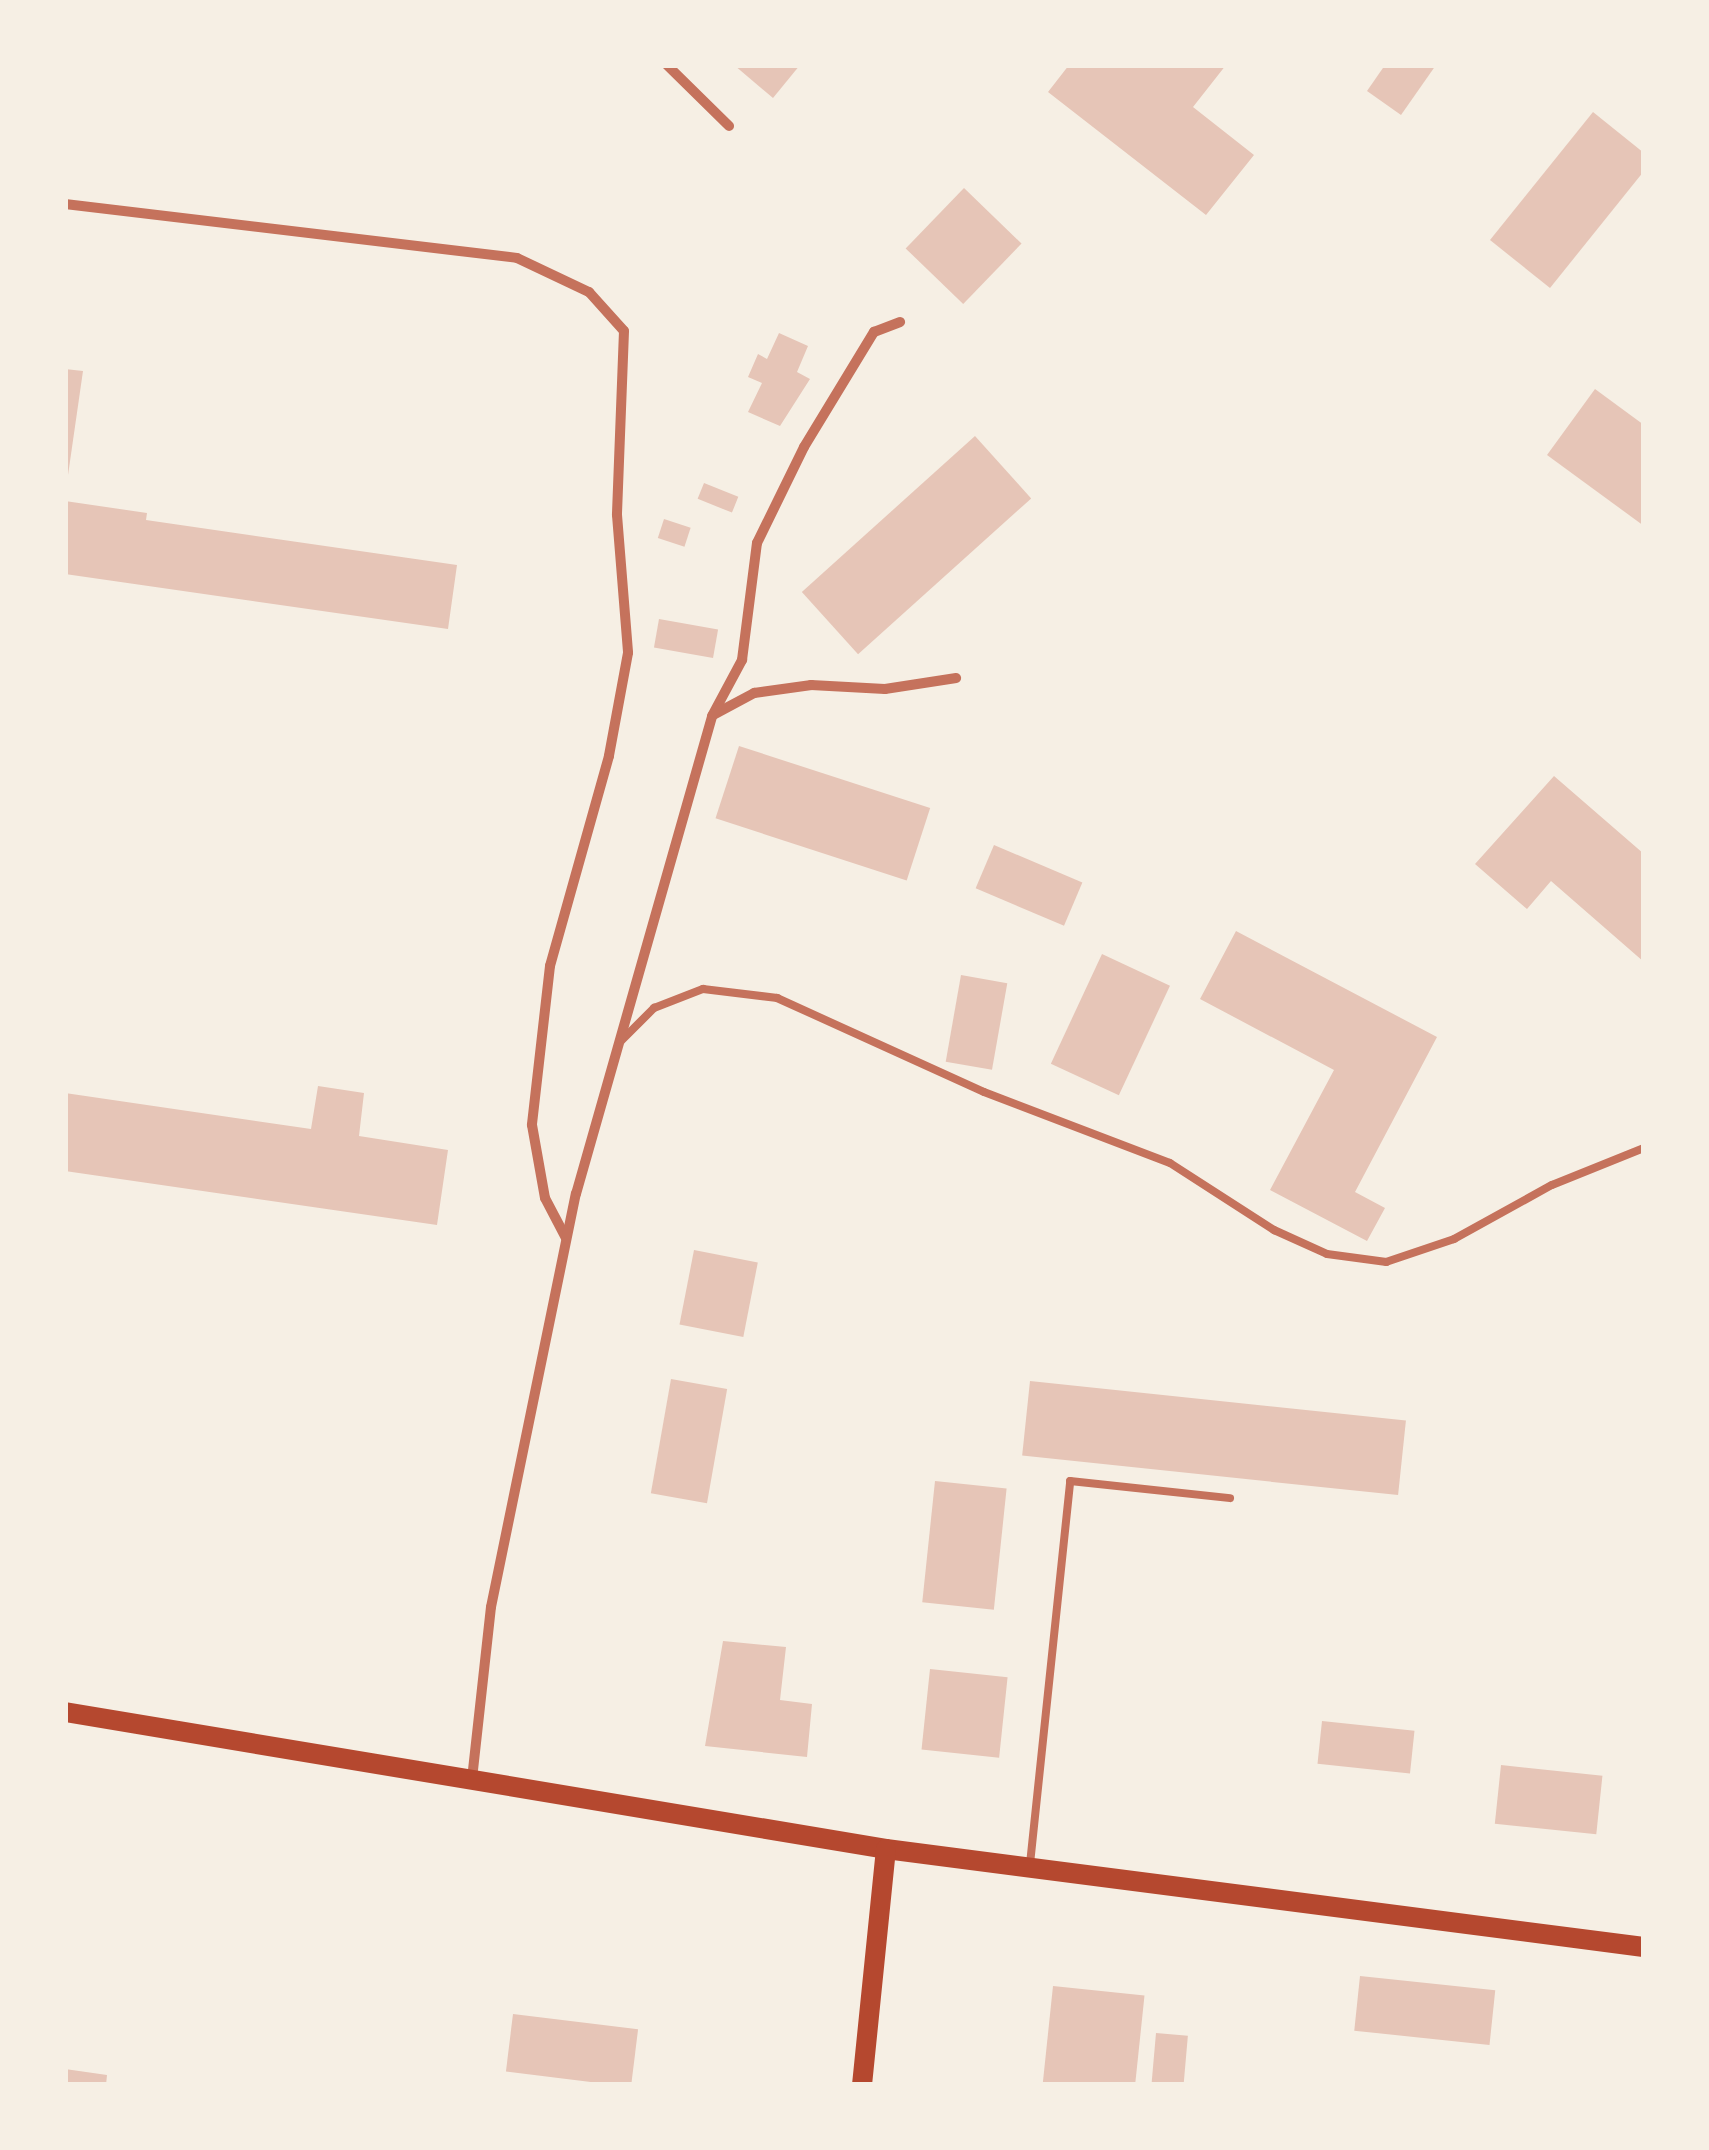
<!DOCTYPE html>
<html>
<head>
<meta charset="utf-8">
<style>
	body { margin:0 }
	#map { position:relative; width:1709px; height:2150px; overflow:hidden; background:#f6efe4; font-family:"PT Sans",sans-serif }
	div>[style] { position:absolute }
	.building>* { inset:0; background:#e6c5b7; transform-origin:0 0 }
	.service>* { height:8px; margin:-4px; padding:0 4px; transform-origin:4px; border-radius:4px; background:#c5725c }
	.minor>* { height:10px; margin:-5px; padding:0 5px; transform-origin:5px; border-radius:5px; background:#c5725c }
	.secondary>* { height:20px; margin:-10px; padding:0 10px; transform-origin:10px; border-radius:10px; background:#b5482f }
	span { translate:-50% -50%; white-space:nowrap; text-align:center; line-height:1.15; -webkit-text-stroke:8px #f6efe4; paint-order:stroke }
	.frame { position:absolute; inset:0; border:68px solid #f6efe4; pointer-events:none }
</style>
</head>
<body>
<div id="map">
	<div class="building">
		<div style="clip-path:polygon(734px 65px,800px 65px,773px 98px)"></div>
		<div style="clip-path:polygon(1069px 65px,1226px 65px,1193px 107px,1254px 155px,1206px 215px,1048px 92px)"></div>
		<div style="clip-path:polygon(1385px 65px,1436px 65px,1401px 115px,1367px 91px)"></div>
		<div style="clip-path:polygon(1593px 112px,1644px 153px,1644px 171px,1550px 288px,1490px 240px)"></div>
		<div style="left:964px;top:188px;width:80px;height:84px;rotate:44deg"></div>
		<div style="clip-path:polygon(779px 333px,808px 346px,797px 372px,810px 379px,780px 426px,748px 412px,762px 383px,748px 377px,758px 354px,767px 359px)"></div>
		<div style="clip-path:polygon(65px 369px,83px 371px,67px 482px,65px 482px)"></div>
		<div style="clip-path:polygon(1595px 389px,1644px 425px,1644px 526px,1547px 455px)"></div>
		<div style="left:975px;top:436px;width:84px;height:233px;rotate:48deg"></div>
		<div style="left:704px;top:483px;width:37px;height:17px;rotate:22deg"></div>
		<div style="clip-path:polygon(65px 501px,147px 513px,146px 520px,457px 565px,448px 629px,65px 574px)"></div>
		<div style="left:664px;top:519px;width:28px;height:20px;rotate:18deg"></div>
		<div style="left:659px;top:619px;width:60px;height:29px;rotate:10deg"></div>
		<div style="left:739px;top:746px;width:201px;height:76px;rotate:18deg"></div>
		<div style="clip-path:polygon(1554px 776px,1644px 854px,1644px 962px,1551px 881px,1527px 909px,1475px 864px)"></div>
		<div style="left:994px;top:845px;width:96px;height:47px;rotate:23deg"></div>
		<div style="clip-path:polygon(1236px 931px,1437px 1037px,1355px 1192px,1385px 1208px,1367px 1241px,1270px 1190px,1334px 1070px,1200px 999px)"></div>
		<div style="left:1102px;top:954px;width:75px;height:121px;rotate:25deg"></div>
		<div style="left:961px;top:975px;width:47px;height:88px;rotate:10deg"></div>
		<div style="clip-path:polygon(318px 1086px,364px 1093px,359px 1136px,448px 1150px,437px 1225px,65px 1171px,65px 1093px,311px 1129px)"></div>
		<div style="left:694px;top:1250px;width:65px;height:76px;rotate:11deg"></div>
		<div style="left:671px;top:1379px;width:57px;height:116px;rotate:10deg"></div>
		<div style="left:1030px;top:1381px;width:378px;height:75px;rotate:6deg"></div>
		<div style="left:935px;top:1481px;width:72px;height:122px;rotate:6deg"></div>
		<div style="clip-path:polygon(723px 1641px,786px 1647px,780px 1700px,812px 1704px,807px 1757px,705px 1746px)"></div>
		<div style="left:930px;top:1669px;width:78px;height:81px;rotate:6deg"></div>
		<div style="left:1322px;top:1721px;width:93px;height:43px;rotate:6deg"></div>
		<div style="left:1501px;top:1765px;width:102px;height:59px;rotate:6deg"></div>
		<div style="left:1360px;top:1976px;width:136px;height:55px;rotate:6deg"></div>
		<div style="left:1053px;top:1986px;width:92px;height:100px;rotate:6deg"></div>
		<div style="left:513px;top:2014px;width:126px;height:58px;rotate:7deg"></div>
		<div style="left:1156px;top:2033px;width:32px;height:52px;rotate:5deg"></div>
		<div style="clip-path:polygon(65px 2069px,107px 2075px,106px 2085px,65px 2085px)"></div>
	</div>
	<div class="service">
		<div style="left:621px;top:1041px;width:47px;rotate:-45deg"></div>
		<div style="left:654px;top:1008px;width:53px;rotate:-21.2deg"></div>
		<div style="left:703px;top:989px;width:75px;rotate:6.9deg"></div>
		<div style="left:777px;top:998px;width:227px;rotate:24.4deg"></div>
		<div style="left:984px;top:1092px;width:199px;rotate:20.9deg"></div>
		<div style="left:1170px;top:1163px;width:124px;rotate:32.8deg"></div>
		<div style="left:1274px;top:1230px;width:58px;rotate:24.4deg"></div>
		<div style="left:1327px;top:1254px;width:60px;rotate:7.7deg"></div>
		<div style="left:1386px;top:1262px;width:72px;rotate:-18.7deg"></div>
		<div style="left:1454px;top:1239px;width:112px;rotate:-28.9deg"></div>
		<div style="left:1552px;top:1185px;width:99px;rotate:-21.9deg"></div>
		<div style="left:1030px;top:1864px;width:385px;rotate:-84deg"></div>
		<div style="left:1070px;top:1481px;width:161px;rotate:6.1deg"></div>
	</div>
	<div class="minor">
		<div style="left:667px;top:65px;width:87px;rotate:44.5deg"></div>
		<div style="left:65px;top:204px;width:455px;rotate:6.8deg"></div>
		<div style="left:517px;top:258px;width:80px;rotate:25.3deg"></div>
		<div style="left:589px;top:292px;width:52px;rotate:48.1deg"></div>
		<div style="left:624px;top:331px;width:184px;rotate:92.2deg"></div>
		<div style="left:617px;top:515px;width:138px;rotate:85.4deg"></div>
		<div style="left:628px;top:653px;width:105px;rotate:100.5deg"></div>
		<div style="left:609px;top:756px;width:218px;rotate:105.7deg"></div>
		<div style="left:550px;top:966px;width:160px;rotate:96.5deg"></div>
		<div style="left:532px;top:1125px;width:74px;rotate:79.9deg"></div>
		<div style="left:545px;top:1198px;width:45px;rotate:62.3deg"></div>
		<div style="left:713px;top:715px;width:47px;rotate:-28.2deg"></div>
		<div style="left:754px;top:693px;width:58px;rotate:-8deg"></div>
		<div style="left:811px;top:685px;width:74px;rotate:3.1deg"></div>
		<div style="left:885px;top:689px;width:72px;rotate:-8.8deg"></div>
		<div style="left:472px;top:1779px;width:173px;rotate:-83.7deg"></div>
		<div style="left:491px;top:1607px;width:422px;rotate:-78.4deg"></div>
		<div style="left:576px;top:1194px;width:497px;rotate:-74.1deg"></div>
		<div style="left:712px;top:716px;width:64px;rotate:-61.8deg"></div>
		<div style="left:742px;top:660px;width:118px;rotate:-82.7deg"></div>
		<div style="left:757px;top:543px;width:107px;rotate:-63.9deg"></div>
		<div style="left:804px;top:447px;width:135px;rotate:-58.7deg"></div>
		<div style="left:874px;top:332px;width:28px;rotate:-21deg"></div>
	</div>
	<div class="secondary">
		<div style="left:65px;top:1712px;width:832px;rotate:9.47deg"></div>
		<div style="left:886px;top:1849px;width:764px;rotate:7.37deg"></div>
		<div style="left:862px;top:2085px;width:237px;rotate:-84.2deg"></div>
	</div>
	<div class="frame"></div>
</div>
</body>
</html>
